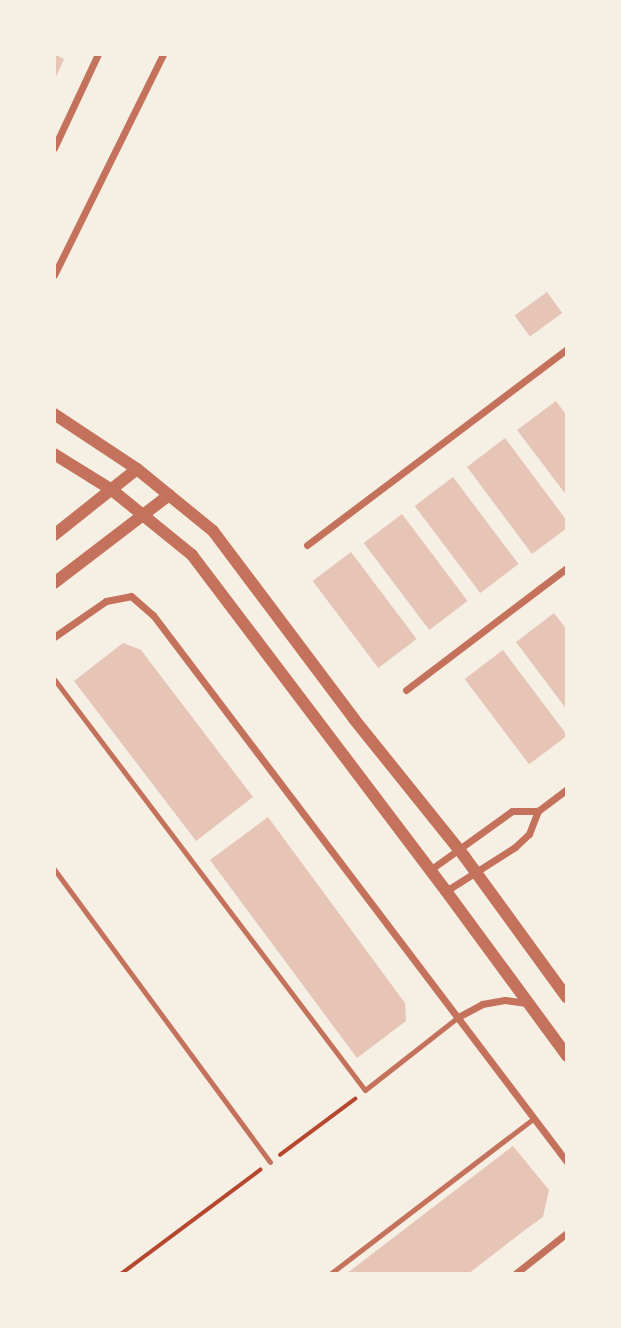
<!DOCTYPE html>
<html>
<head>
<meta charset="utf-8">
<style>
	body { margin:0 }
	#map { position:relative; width:621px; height:1328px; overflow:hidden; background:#f6efe4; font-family:"Times New Roman",serif }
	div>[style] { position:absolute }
	.building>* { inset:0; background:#e6c5b7; transform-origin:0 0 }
	.path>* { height:3.5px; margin:-1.75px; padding:0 1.75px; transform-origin:1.75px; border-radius:1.75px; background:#b5482f }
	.service>* { height:5px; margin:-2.5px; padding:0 2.5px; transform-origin:2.5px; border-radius:2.5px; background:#c5725c }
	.minor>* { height:7px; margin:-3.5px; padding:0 3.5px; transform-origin:3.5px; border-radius:3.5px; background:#c5725c }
	.tertiary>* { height:12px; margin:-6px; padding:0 6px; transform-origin:6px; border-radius:6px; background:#c5725c }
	span { translate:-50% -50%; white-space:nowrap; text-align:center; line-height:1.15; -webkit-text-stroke:6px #f6efe4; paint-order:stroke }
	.frame { position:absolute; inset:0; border:56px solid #f6efe4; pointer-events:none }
</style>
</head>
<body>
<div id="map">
	<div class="building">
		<div style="clip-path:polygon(54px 54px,64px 59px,54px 81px)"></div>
		<div style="left:547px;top:292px;width:26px;height:40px;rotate:54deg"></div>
		<div style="clip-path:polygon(556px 401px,567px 416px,567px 496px,517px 430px)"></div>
		<div style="clip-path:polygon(505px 438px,567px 521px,567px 528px,532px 554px,467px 467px)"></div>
		<div style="left:453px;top:477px;width:109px;height:48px;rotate:53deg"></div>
		<div style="left:402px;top:514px;width:109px;height:48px;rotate:53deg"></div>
		<div style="left:351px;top:552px;width:109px;height:48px;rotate:53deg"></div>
		<div style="clip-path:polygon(554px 613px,567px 630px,567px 710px,516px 642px)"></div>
		<div style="clip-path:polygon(123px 643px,141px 650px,253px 797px,196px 841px,74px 681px)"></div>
		<div style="left:503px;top:650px;width:107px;height:48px;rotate:53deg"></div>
		<div style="clip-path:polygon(268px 817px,405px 1003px,406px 1021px,357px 1058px,210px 860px)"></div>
		<div style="clip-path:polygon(513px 1146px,549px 1190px,543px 1217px,525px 1230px,468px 1274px,346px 1274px)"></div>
	</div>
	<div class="path">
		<div style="left:280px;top:1155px;width:94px;rotate:-36.7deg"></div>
		<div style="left:121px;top:1274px;width:174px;rotate:-36.8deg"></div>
	</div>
	<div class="service">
		<div style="left:54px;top:679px;width:515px;rotate:52.89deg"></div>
		<div style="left:365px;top:1090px;width:118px;rotate:-38.1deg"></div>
		<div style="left:54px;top:869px;width:364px;rotate:53.6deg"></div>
		<div style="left:330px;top:1274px;width:257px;rotate:-37.4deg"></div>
	</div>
	<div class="minor">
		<div style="left:54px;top:148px;width:104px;rotate:-64.9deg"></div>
		<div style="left:54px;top:275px;width:246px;rotate:-63.7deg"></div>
		<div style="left:307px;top:545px;width:326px;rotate:-37deg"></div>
		<div style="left:54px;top:637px;width:63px;rotate:-34.7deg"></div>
		<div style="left:106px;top:601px;width:25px;rotate:-11deg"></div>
		<div style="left:131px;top:596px;width:29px;rotate:41deg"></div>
		<div style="left:153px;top:615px;width:686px;rotate:52.88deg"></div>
		<div style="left:406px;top:690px;width:202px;rotate:-37.2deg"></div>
		<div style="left:430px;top:870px;width:101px;rotate:-35.7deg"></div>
		<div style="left:512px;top:811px;width:26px"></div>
		<div style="left:446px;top:891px;width:82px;rotate:-32.5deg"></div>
		<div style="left:515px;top:847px;width:19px;rotate:-43deg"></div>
		<div style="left:529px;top:834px;width:25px;rotate:-69deg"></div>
		<div style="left:538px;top:811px;width:36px;rotate:-37deg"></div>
		<div style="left:458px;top:1017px;width:27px;rotate:-28deg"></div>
		<div style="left:482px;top:1004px;width:23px;rotate:-10deg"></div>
		<div style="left:505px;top:1000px;width:22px;rotate:8deg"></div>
		<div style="left:515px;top:1274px;width:66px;rotate:-38.3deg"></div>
	</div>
	<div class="tertiary">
		<div style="left:54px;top:414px;width:100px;rotate:33.5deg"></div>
		<div style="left:137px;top:469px;width:98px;rotate:39.2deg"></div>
		<div style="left:213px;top:531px;width:235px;rotate:53.1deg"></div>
		<div style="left:354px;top:719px;width:176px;rotate:51.2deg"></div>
		<div style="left:464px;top:856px;width:175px;rotate:54deg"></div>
		<div style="left:54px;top:454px;width:68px;rotate:31.8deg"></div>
		<div style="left:112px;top:490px;width:103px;rotate:39.1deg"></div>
		<div style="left:192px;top:555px;width:421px;rotate:52.9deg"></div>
		<div style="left:446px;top:891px;width:205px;rotate:53.7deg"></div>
		<div style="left:54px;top:535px;width:106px;rotate:-38.5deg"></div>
		<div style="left:54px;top:583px;width:145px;rotate:-37.4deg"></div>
	</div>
	<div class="frame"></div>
</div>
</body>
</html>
